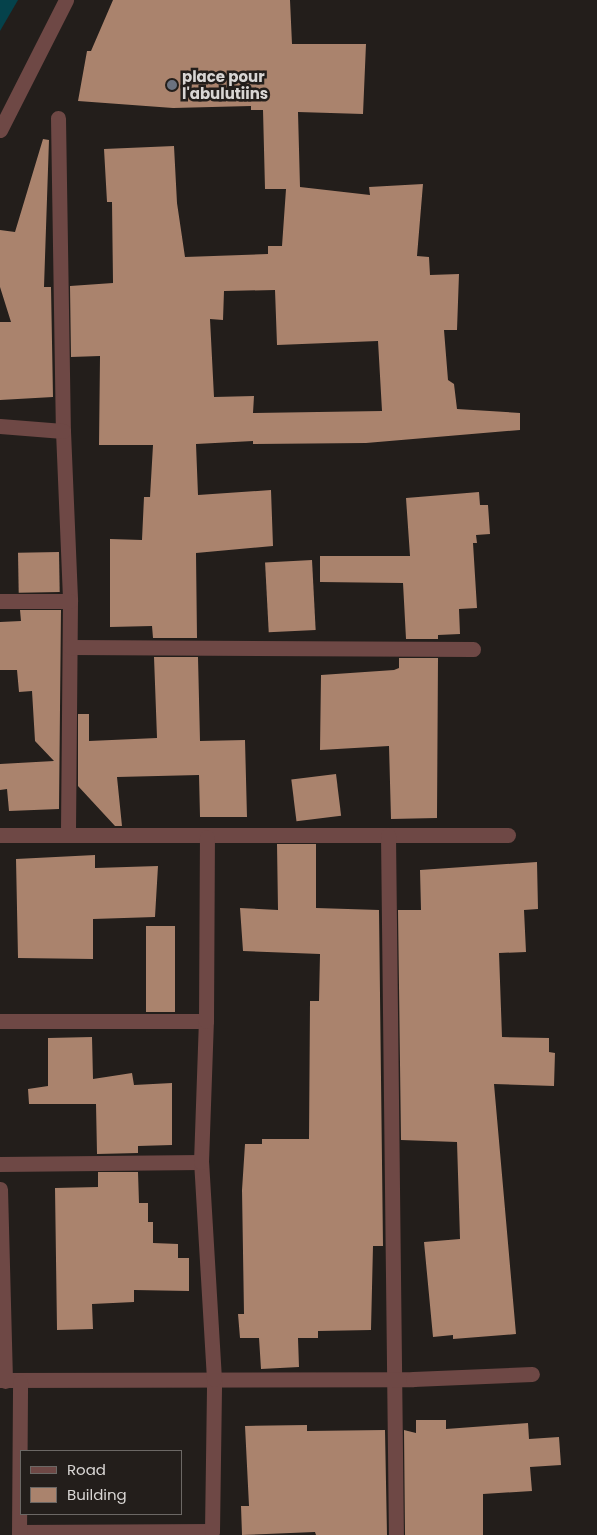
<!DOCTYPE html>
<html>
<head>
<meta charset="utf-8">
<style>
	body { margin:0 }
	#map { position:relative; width:597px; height:1535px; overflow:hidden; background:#231e1b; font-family:Poppins,sans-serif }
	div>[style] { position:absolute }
	.water>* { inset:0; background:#05424b }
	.building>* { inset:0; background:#aa836d; transform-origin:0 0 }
	.minor>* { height:15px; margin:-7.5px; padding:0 7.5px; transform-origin:7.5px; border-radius:7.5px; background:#6e4845 }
	.dots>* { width:14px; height:14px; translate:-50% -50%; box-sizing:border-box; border:2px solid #231e1b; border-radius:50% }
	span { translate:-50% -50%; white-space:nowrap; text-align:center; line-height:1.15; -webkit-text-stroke:5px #231e1b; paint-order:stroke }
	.poi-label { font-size:15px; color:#d9d6d4; font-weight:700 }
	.left { translate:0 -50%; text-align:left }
	.legend { position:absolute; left:20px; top:1450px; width:162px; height:65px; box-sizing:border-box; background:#231e1b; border:1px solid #6c6865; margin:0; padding:6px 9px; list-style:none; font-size:15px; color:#d9d6d4 }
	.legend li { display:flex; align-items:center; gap:10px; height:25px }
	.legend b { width:25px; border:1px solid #6c6865 }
</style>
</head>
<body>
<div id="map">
	<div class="water">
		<div style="clip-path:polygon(0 0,18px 0,0 31px)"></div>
	</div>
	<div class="building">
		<div style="clip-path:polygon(evenodd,113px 0,290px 0,292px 44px,366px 44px,363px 114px,298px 112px,300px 187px,370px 195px,369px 187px,423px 184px,417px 256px,429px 257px,430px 275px,459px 274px,457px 330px,444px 330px,448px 380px,454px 384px,457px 409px,520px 413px,520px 430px,366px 443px,253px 444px,253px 441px,196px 444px,198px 495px,271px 490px,273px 546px,196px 553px,197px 638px,153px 638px,152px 626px,110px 627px,110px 539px,142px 540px,144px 497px,150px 497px,153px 445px,99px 445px,100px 356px,71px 357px,70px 286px,113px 283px,112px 202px,107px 202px,104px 149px,174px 146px,177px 203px,185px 257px,268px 254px,268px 246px,282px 246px,286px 189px,265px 189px,263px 110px,251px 110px,251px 106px,173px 108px,78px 101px,87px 51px,91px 51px,113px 0,275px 290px,277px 345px,378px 341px,382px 411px,253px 413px,254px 396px,214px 397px,210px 319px,223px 320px,224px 291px,275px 290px)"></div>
		<div style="clip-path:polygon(43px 139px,49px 140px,44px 287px,51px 287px,53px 397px,0 400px,0 322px,11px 322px,0 287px,0 230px,15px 232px)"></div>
		<div style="clip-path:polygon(479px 492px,480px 505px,488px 505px,490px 534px,476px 535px,477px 543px,473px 543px,477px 608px,459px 609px,460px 634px,438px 635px,438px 639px,406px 639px,403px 583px,320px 582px,320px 556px,410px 556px,406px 498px)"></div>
		<div style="left:59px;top:552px;width:40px;height:41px;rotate:89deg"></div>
		<div style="left:312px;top:560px;width:70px;height:47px;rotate:87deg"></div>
		<div style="clip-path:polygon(20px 610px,61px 610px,59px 809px,9px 811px,7px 789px,0 790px,0 764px,54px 761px,35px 741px,32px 691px,19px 692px,17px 670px,0 670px,0 622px,21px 621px)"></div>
		<div style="clip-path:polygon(154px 657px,198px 657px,200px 741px,245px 740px,247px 817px,200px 817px,199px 775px,117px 777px,122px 826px,115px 826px,78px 786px,78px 714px,89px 714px,89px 741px,157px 738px)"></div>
		<div style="clip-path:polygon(399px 658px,438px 658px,437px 818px,391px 819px,389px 746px,320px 750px,321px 675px,394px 670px,399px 668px)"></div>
		<div style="left:336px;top:774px;width:42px;height:45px;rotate:83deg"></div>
		<div style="clip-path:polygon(277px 844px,316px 844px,316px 908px,379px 910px,383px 1246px,373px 1246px,371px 1330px,318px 1331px,318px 1338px,298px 1338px,299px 1367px,261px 1369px,259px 1338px,240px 1338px,238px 1314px,244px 1314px,242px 1190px,245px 1144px,262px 1144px,262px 1139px,309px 1139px,310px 1001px,319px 1001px,320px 954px,243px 951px,240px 908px,278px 910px)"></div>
		<div style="clip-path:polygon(95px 855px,95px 868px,158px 866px,155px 917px,93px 919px,93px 959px,18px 958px,16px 859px)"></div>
		<div style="clip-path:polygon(537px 862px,538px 909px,524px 910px,526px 952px,499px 953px,502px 1037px,549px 1038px,549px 1052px,555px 1053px,554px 1086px,494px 1084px,516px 1334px,453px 1339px,453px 1335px,433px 1337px,424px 1242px,460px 1239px,457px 1142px,401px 1140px,398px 910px,421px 910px,420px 870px)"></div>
		<div style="left:146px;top:926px;width:29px;height:86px"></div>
		<div style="clip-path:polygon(92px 1037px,93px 1079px,132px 1073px,134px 1085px,172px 1083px,172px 1145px,138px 1146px,138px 1153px,97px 1154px,96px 1104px,29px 1104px,28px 1089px,48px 1086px,48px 1038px)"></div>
		<div style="clip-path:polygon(98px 1172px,138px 1172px,139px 1203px,148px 1203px,148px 1222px,153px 1222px,153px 1243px,178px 1244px,178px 1258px,189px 1258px,189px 1291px,134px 1290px,134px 1302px,92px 1304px,93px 1329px,57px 1330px,55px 1188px,98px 1187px)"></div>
		<div style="clip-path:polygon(416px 1420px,446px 1420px,446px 1429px,528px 1423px,529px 1439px,559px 1437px,561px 1465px,530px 1467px,532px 1491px,483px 1494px,483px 1535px,405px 1535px,404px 1430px,416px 1433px)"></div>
		<div style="clip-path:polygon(307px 1425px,307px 1431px,385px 1430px,387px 1535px,316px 1535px,315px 1532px,242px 1535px,241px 1506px,249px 1506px,245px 1426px)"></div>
	</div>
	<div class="minor">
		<div style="left:58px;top:118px;width:313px;rotate:89.1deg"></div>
		<div style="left:63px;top:431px;width:170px;rotate:87.6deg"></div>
		<div style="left:70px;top:601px;width:234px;rotate:90.5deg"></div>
		<div style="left:0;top:130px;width:146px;rotate:-63.1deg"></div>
		<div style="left:0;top:426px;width:63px;rotate:4.5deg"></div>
		<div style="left:0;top:601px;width:70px"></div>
		<div style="left:70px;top:647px;width:403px;rotate:0.3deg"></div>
		<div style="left:0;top:835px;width:508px"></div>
		<div style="left:388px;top:835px;width:700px;rotate:89.35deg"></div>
		<div style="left:0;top:1021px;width:206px"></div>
		<div style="left:0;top:1164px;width:201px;rotate:-0.6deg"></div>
		<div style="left:0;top:1189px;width:192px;rotate:88.5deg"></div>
		<div style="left:0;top:1380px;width:413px;rotate:-0.1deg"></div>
		<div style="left:413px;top:1379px;width:119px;rotate:-2.4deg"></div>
		<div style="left:19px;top:1532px;width:193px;rotate:-0.3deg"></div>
		<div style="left:212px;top:1531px;width:152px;rotate:-89.2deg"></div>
		<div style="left:214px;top:1379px;width:217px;rotate:-93.4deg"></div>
		<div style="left:201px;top:1162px;width:141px;rotate:-88deg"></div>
		<div style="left:206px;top:1021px;width:184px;rotate:-89.7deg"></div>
		<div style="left:19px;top:1535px;width:153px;rotate:-89.6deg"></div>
	</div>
	<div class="dots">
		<div style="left:172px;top:85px;background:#6b7280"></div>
	</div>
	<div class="poi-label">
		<span class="left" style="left:182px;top:85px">place pour<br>l'abulutiins</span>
	</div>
	<ul class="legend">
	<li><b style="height:6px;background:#6e4845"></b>Road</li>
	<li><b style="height:14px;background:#aa836d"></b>Building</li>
	</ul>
</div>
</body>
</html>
